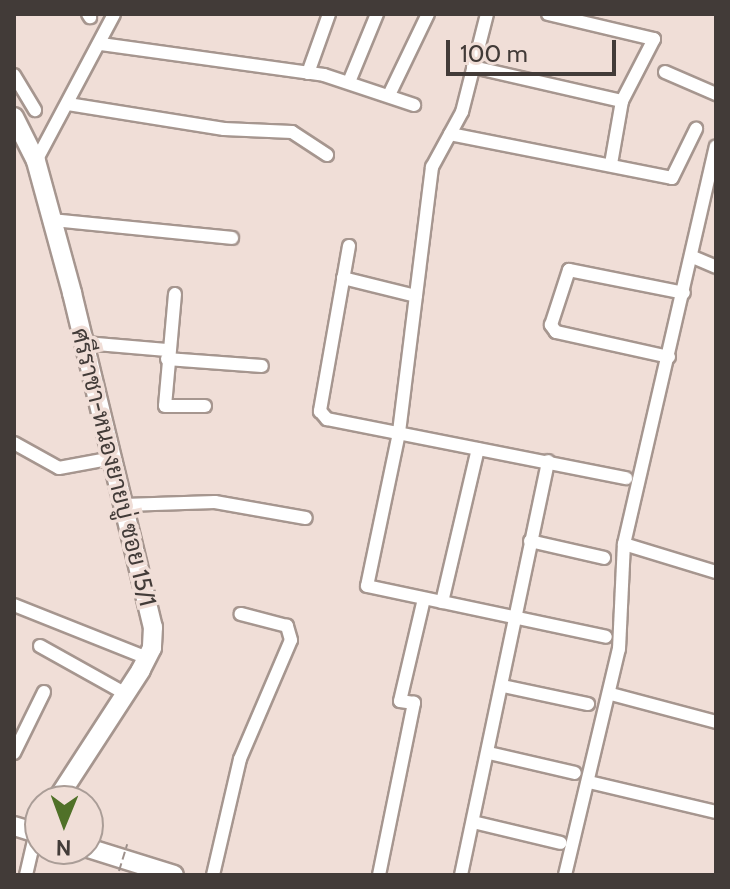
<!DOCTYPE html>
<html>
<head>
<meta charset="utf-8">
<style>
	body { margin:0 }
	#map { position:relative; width:730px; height:889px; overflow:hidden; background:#f0ded7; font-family:Cabin,Sarabun,sans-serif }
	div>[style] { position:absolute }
	.roads { filter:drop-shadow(2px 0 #a6968f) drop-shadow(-2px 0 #a6968f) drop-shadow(0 2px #a6968f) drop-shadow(0 -2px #a6968f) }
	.street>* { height:12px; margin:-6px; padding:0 6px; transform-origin:6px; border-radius:6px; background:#fff }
	.secondary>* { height:18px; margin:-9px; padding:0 9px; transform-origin:9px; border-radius:9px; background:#fff }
	.path-bridge>* { height:2px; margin-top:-1px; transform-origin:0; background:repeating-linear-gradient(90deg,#9d908b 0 8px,transparent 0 12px) }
	span { translate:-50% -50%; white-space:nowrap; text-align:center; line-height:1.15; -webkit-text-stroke:7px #f0ded7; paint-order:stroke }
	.street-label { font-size:24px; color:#423b38 }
	.frame { position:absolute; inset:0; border:16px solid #423b38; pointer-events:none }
	.north { position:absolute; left:24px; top:785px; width:80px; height:80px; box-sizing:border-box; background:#f0ded7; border:2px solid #aa9d97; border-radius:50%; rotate:181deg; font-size:22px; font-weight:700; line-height:32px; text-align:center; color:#423b38 }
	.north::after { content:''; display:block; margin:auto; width:28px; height:36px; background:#507128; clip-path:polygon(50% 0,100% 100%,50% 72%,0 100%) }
	.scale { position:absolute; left:446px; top:40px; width:170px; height:36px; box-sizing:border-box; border:4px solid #423b38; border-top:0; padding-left:10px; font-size:24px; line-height:28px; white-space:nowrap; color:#423b38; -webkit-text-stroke:6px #f0ded7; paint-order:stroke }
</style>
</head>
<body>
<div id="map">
	<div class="roads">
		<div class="street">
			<div style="left:88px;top:14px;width:4px;rotate:56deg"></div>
			<div style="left:487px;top:14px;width:101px;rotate:104.3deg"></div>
			<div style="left:462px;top:112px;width:63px;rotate:118.6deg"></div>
			<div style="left:432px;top:167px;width:268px;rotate:97.1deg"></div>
			<div style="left:399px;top:433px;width:156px;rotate:101.8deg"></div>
			<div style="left:367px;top:586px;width:244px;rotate:12deg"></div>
			<div style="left:548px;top:14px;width:109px;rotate:13.3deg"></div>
			<div style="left:654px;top:39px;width:70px;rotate:117.3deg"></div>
			<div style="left:622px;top:101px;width:64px;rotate:99.9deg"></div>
			<div style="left:101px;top:44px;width:225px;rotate:7.9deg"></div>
			<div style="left:324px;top:75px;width:95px;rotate:18.4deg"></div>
			<div style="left:473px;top:67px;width:153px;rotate:12.9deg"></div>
			<div style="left:665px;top:72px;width:56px;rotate:23.3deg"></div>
			<div style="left:308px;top:73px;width:63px;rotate:-70.4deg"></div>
			<div style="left:14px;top:75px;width:41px;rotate:59deg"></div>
			<div style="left:349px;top:82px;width:74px;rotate:-67.6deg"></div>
			<div style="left:389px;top:95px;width:90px;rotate:-64.3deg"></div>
			<div style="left:68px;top:104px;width:158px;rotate:9.1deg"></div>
			<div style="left:224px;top:129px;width:68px;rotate:2.5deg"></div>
			<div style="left:292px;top:132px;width:42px;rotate:33.3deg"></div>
			<div style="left:450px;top:134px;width:226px;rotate:11.2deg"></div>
			<div style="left:672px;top:178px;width:55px;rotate:-63.9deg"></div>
			<div style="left:36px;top:161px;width:166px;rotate:-62deg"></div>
			<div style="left:52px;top:220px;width:181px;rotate:5.7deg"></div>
			<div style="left:349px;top:246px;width:168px;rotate:100deg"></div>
			<div style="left:320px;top:411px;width:11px;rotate:49deg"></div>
			<div style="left:327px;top:419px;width:305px;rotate:11.2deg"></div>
			<div style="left:693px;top:257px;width:25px;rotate:23deg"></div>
			<div style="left:343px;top:278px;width:75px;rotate:13.9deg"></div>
			<div style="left:175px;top:294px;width:112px;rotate:95.1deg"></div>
			<div style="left:165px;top:406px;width:40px"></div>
			<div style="left:85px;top:343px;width:82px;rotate:4.9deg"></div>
			<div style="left:669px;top:357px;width:116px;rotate:-167.5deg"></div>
			<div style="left:556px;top:332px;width:9px;rotate:-126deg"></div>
			<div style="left:551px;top:325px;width:58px;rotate:-71.9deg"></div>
			<div style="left:569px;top:270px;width:117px;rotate:11.3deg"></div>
			<div style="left:167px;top:359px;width:95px;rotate:4.2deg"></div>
			<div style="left:14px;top:443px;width:51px;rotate:29.1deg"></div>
			<div style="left:59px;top:468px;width:55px;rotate:-10.5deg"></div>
			<div style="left:124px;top:505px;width:91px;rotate:-1.9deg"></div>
			<div style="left:215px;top:502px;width:92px;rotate:10deg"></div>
			<div style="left:530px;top:541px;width:76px;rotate:12.9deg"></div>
			<div style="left:624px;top:544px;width:96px;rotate:16.9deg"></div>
			<div style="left:442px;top:602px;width:157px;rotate:-76.8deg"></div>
			<div style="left:14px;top:605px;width:143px;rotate:21.7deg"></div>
			<div style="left:40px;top:646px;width:98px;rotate:29.2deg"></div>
			<div style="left:503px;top:686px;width:87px;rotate:12deg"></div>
			<div style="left:611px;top:694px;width:109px;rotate:14.9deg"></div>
			<div style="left:14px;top:753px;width:68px;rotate:-63.8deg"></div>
			<div style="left:489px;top:753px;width:88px;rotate:13.1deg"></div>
			<div style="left:589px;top:782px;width:130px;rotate:13.3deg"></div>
			<div style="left:473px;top:822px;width:90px;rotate:13.4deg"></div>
			<div style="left:26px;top:875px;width:44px;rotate:-76.9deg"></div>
			<div style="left:213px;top:875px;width:119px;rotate:-76.9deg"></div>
			<div style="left:240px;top:759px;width:129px;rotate:-66.8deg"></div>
			<div style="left:291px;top:640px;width:15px;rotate:-106deg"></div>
			<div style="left:287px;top:626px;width:48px;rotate:-165.4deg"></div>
			<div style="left:379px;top:875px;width:176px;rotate:-78.5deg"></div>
			<div style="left:414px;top:703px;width:14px;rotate:-172deg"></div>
			<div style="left:400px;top:701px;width:105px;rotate:-76.8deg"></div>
			<div style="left:461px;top:875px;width:423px;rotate:-78.1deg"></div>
			<div style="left:565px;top:875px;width:232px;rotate:-76.6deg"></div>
			<div style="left:619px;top:649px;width:105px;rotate:-87.3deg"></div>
			<div style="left:624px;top:544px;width:408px;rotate:-77deg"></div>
		</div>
		<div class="secondary">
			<div style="left:14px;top:117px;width:49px;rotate:63.4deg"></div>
			<div style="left:36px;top:161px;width:137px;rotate:74.7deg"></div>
			<div style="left:72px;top:293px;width:344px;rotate:76.4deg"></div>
			<div style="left:153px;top:627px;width:21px;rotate:93deg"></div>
			<div style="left:152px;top:648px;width:25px;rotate:117deg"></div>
			<div style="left:141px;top:670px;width:156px;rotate:123deg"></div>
			<div style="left:14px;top:826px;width:27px;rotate:17deg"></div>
			<div style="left:88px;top:848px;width:90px;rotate:17.4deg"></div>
		</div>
	</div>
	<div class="path-bridge">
		<div style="left:119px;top:871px;width:28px;rotate:-73deg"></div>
	</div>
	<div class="street-label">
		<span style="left:114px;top:467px;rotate:76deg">ศรีราชา-หนองยายบู่ ซอย 15/1</span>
	</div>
	<div class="frame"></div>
	<div class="north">N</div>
	<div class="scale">100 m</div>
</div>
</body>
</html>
